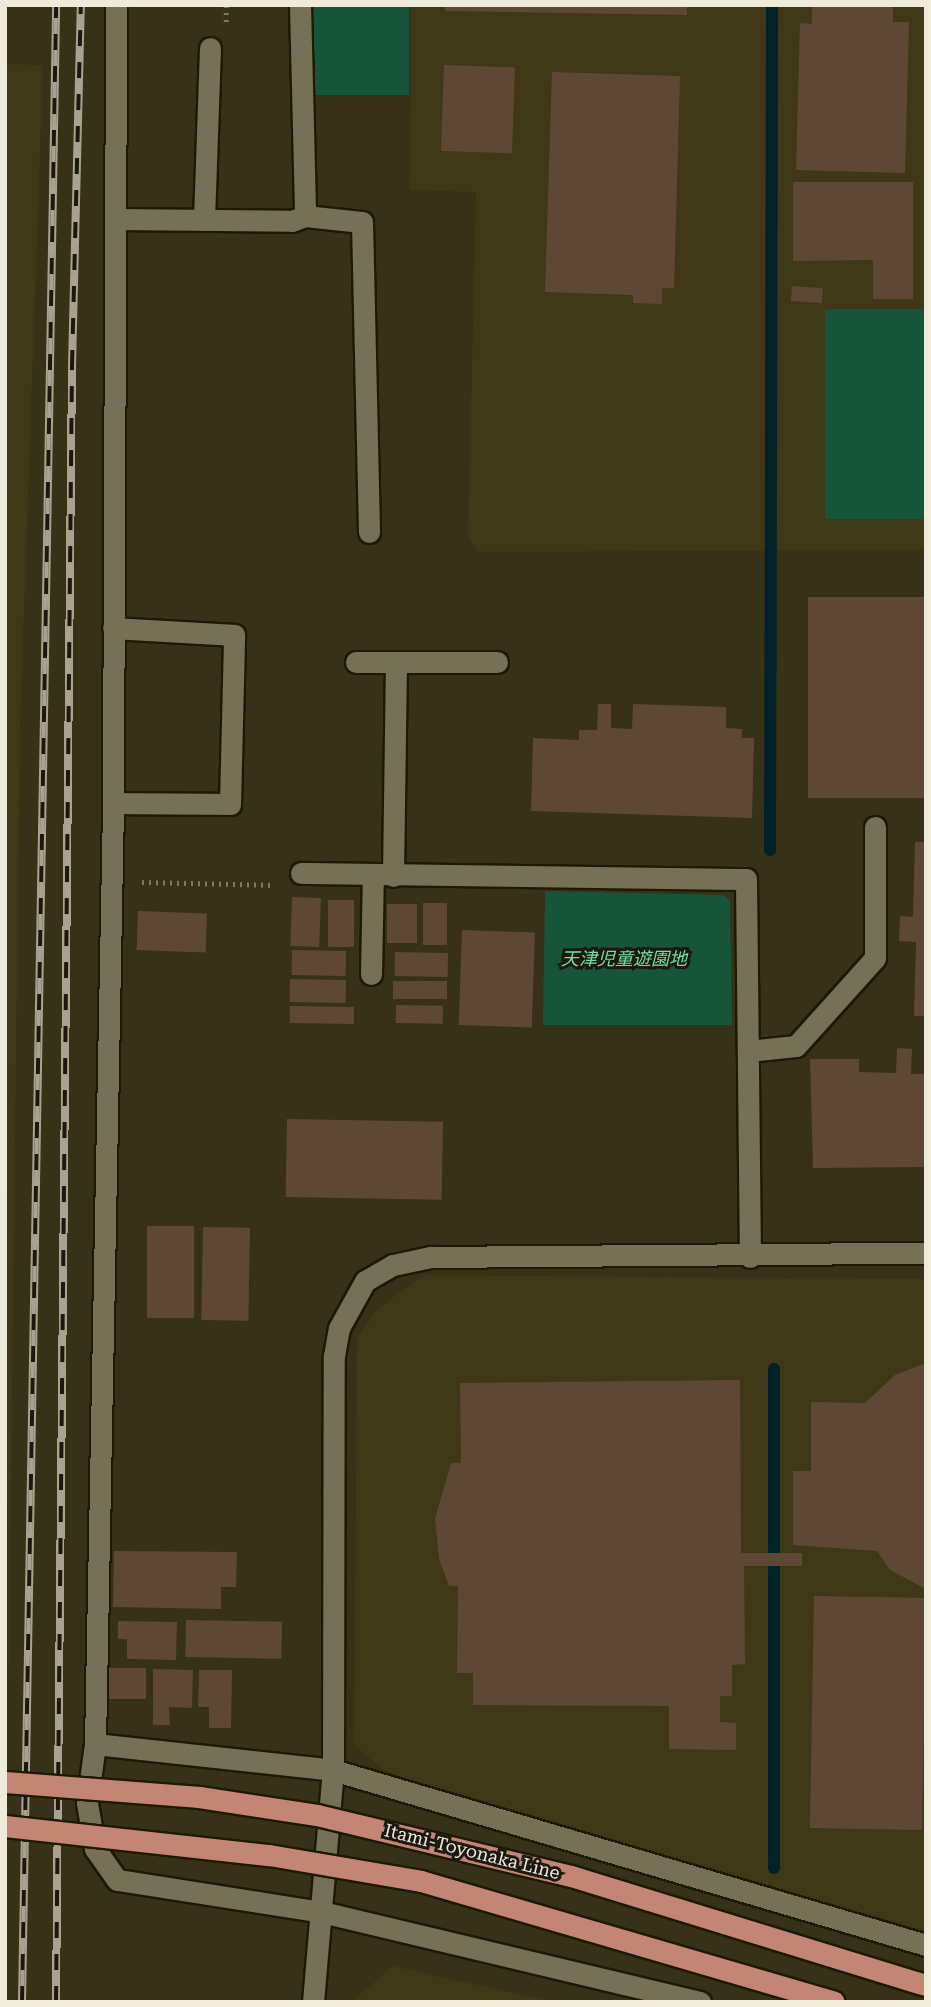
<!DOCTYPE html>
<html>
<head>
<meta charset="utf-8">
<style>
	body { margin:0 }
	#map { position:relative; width:931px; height:2007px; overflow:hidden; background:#363117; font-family:"Roboto Serif","Noto Sans JP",serif }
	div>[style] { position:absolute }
	.built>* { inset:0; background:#3f3816 }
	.green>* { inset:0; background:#17553a; transform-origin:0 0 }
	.stream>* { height:12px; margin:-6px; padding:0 6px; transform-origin:6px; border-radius:6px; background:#012128 }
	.building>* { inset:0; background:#5e4835; transform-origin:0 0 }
	.path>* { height:4.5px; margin-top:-2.25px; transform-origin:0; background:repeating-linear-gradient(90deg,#7d7962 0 2px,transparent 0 7px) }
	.roads { filter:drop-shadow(2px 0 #1e1901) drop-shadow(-2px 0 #1e1901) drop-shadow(0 2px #1e1901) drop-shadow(0 -2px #1e1901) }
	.minor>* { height:21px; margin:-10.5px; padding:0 10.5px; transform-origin:10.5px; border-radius:10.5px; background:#767155 }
	.rail>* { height:8px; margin-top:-4px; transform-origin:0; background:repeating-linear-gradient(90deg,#1b190e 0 16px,#a7a390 0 32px); box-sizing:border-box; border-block:2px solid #a7a390 }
	.bridges { filter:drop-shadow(2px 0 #1e1901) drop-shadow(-2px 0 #1e1901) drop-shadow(0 2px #1e1901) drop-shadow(0 -2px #1e1901) }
	.major-bridge>* { height:21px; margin:-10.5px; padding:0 10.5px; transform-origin:10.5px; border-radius:10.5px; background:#c38675 }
	span { translate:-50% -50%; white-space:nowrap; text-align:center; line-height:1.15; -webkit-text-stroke:6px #1b190e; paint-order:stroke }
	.park-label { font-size:18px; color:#70dfa9; font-style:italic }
	.street-label { font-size:18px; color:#eeebdb }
	.frame { position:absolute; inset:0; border:7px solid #eeebdb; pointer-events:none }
</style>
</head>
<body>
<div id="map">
	<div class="built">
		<div style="clip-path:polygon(411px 5px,926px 5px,926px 550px,477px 552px,468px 536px,476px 192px,410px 190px)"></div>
		<div style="clip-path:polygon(5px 64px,43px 65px,20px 729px,8px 1730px)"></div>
		<div style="clip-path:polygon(423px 1275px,926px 1279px,926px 1935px,390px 1777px,354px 1744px,357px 1338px,374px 1312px)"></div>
		<div style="clip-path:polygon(392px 1966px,542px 1999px,550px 2002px,352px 2002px)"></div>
	</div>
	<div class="green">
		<div style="left:308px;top:5px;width:101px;height:90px"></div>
		<div style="left:825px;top:309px;width:101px;height:210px"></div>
		<div style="clip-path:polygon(545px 891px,723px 895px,730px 900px,732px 1025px,543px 1025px)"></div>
	</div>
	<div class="stream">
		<div style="left:770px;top:850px;width:845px;rotate:-89.86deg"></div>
		<div style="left:774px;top:1369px;width:499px;rotate:90deg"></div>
	</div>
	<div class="building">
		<div style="clip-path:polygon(445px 5px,687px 5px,687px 15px,445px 11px)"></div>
		<div style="clip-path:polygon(812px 5px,893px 6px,893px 22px,909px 22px,905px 173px,796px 170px,800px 23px,812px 24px)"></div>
		<div style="left:444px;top:65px;width:71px;height:86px;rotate:2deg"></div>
		<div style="clip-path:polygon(552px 72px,680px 76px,674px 288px,662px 288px,662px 304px,633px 303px,633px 295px,545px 292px)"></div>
		<div style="clip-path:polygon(793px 182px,913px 182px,913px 299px,873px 299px,873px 260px,793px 261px)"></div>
		<div style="left:792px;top:286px;width:31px;height:15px;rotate:4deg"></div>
		<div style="left:926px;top:597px;width:201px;height:118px;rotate:90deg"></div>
		<div style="clip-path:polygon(598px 704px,611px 704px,611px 728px,632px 729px,633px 704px,726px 707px,726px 728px,742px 729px,742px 738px,754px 738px,752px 818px,531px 811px,533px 738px,579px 740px,579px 730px,597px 730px)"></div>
		<div style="clip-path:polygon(915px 842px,926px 842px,926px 1016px,914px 1016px,916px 942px,899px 941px,900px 916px,913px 917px)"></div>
		<div style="left:292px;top:897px;width:29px;height:49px;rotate:2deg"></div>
		<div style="left:328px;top:900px;width:26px;height:47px"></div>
		<div style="left:423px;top:903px;width:24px;height:42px"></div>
		<div style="left:387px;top:904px;width:30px;height:39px"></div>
		<div style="left:138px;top:911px;width:69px;height:39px;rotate:2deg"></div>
		<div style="left:462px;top:930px;width:73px;height:95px;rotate:2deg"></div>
		<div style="left:292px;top:950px;width:54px;height:25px;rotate:1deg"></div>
		<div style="left:395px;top:952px;width:53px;height:24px;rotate:1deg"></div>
		<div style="left:290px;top:979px;width:56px;height:23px;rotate:1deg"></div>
		<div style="left:393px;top:981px;width:54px;height:18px"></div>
		<div style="left:396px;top:1005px;width:47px;height:18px;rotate:1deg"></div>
		<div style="left:290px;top:1006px;width:64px;height:17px;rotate:1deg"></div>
		<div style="clip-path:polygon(897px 1048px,912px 1049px,911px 1074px,926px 1074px,926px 1167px,813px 1168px,810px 1059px,859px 1059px,859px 1072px,896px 1073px)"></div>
		<div style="left:287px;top:1119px;width:156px;height:78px;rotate:1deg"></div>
		<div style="left:147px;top:1226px;width:47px;height:92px"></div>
		<div style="left:203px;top:1227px;width:47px;height:93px;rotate:1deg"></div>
		<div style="clip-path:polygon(926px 1363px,926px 1589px,890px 1570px,877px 1551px,793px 1545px,793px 1471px,811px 1471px,811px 1402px,865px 1403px,895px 1375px)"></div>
		<div style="clip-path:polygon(740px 1380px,741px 1553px,802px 1553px,802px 1566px,744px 1566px,745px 1664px,732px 1665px,732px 1696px,720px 1696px,720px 1722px,736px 1723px,736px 1750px,669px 1749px,669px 1706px,473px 1705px,473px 1673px,457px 1673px,458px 1586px,449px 1586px,439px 1559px,435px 1519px,451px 1463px,461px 1463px,460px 1383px)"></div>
		<div style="clip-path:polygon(114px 1551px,237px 1552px,236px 1587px,221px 1587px,221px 1609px,113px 1607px)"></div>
		<div style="left:814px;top:1596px;width:112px;height:232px;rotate:1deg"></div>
		<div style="left:186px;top:1620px;width:96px;height:37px;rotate:1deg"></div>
		<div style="clip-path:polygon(118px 1621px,177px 1622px,176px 1660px,127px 1659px,127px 1639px,118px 1639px)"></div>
		<div style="left:107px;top:1668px;width:39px;height:31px"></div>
		<div style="clip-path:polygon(153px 1669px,193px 1670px,192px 1708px,169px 1707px,170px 1725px,153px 1725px)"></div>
		<div style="clip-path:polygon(199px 1670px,232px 1670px,231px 1728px,209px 1728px,209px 1707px,198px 1707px)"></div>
	</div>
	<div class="path">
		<div style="left:226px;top:22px;width:17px;rotate:-90deg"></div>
		<div style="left:142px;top:882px;width:132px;rotate:1.3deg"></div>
	</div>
	<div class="roads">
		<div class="minor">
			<div style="left:300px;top:5px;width:211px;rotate:88.6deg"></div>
			<div style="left:115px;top:219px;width:177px;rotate:0.6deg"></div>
			<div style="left:292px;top:221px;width:14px;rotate:-21deg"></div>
			<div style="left:305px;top:216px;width:57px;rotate:6deg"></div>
			<div style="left:362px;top:222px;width:310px;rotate:88.7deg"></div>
			<div style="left:204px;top:220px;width:172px;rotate:-88deg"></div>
			<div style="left:356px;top:662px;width:141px"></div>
			<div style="left:113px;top:803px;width:117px;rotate:0.5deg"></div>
			<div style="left:230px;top:804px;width:169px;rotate:-88.6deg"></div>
			<div style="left:234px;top:635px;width:121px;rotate:-176.7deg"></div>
			<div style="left:301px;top:873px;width:445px;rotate:0.8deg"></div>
			<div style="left:746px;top:879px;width:378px;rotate:89.4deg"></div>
			<div style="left:393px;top:876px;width:212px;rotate:-89.2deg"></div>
			<div style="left:371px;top:974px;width:100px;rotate:-88.9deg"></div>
			<div style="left:748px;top:1051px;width:48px;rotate:-5.9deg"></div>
			<div style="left:796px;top:1046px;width:118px;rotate:-48.1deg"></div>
			<div style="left:875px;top:958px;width:131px;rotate:-90deg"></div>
			<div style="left:95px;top:1744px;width:941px;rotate:-88.9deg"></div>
			<div style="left:113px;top:803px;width:798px;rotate:-89.78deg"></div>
			<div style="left:313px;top:2002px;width:233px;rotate:-85.1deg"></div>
			<div style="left:333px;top:1770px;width:414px;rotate:-89.9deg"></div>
			<div style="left:334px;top:1356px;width:28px;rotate:-80deg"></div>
			<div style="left:339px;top:1328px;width:54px;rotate:-61deg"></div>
			<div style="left:365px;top:1281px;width:32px;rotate:-30deg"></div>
			<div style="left:393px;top:1265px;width:39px;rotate:-12deg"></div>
			<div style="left:431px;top:1257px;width:495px;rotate:-0.5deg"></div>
			<div style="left:700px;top:2002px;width:389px;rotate:-166.6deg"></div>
			<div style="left:322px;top:1912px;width:207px;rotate:-171.1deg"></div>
			<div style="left:117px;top:1880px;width:38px;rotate:-125deg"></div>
			<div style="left:95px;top:1849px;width:47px;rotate:-99.9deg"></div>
			<div style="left:87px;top:1803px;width:60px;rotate:-82.3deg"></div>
			<div style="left:95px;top:1744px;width:239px;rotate:6.2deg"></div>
			<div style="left:333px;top:1770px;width:618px;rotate:16.44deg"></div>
		</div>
	</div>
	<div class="rail">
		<div style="left:22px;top:2002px;width:1997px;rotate:-89.02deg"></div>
		<div style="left:56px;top:2002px;width:1636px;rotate:-89.44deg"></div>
		<div style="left:72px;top:366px;width:361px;rotate:-88.6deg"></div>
	</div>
	<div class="bridges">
		<div class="major-bridge">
			<div style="left:5px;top:1782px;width:195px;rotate:4.4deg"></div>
			<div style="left:199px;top:1797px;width:119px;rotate:8.7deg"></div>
			<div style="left:317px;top:1815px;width:261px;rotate:13.5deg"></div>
			<div style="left:571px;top:1876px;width:371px;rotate:17.1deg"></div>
			<div style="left:5px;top:1826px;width:266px;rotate:6.3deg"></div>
			<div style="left:269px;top:1855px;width:154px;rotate:9.7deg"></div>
			<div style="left:421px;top:1881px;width:430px;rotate:16.3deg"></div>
		</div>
	</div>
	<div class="park-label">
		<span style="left:624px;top:959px">天津児童遊園地</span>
	</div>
	<div class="street-label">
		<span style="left:472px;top:1852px;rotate:14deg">Itami-Toyonaka Line</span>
	</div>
	<div class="frame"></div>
</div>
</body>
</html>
